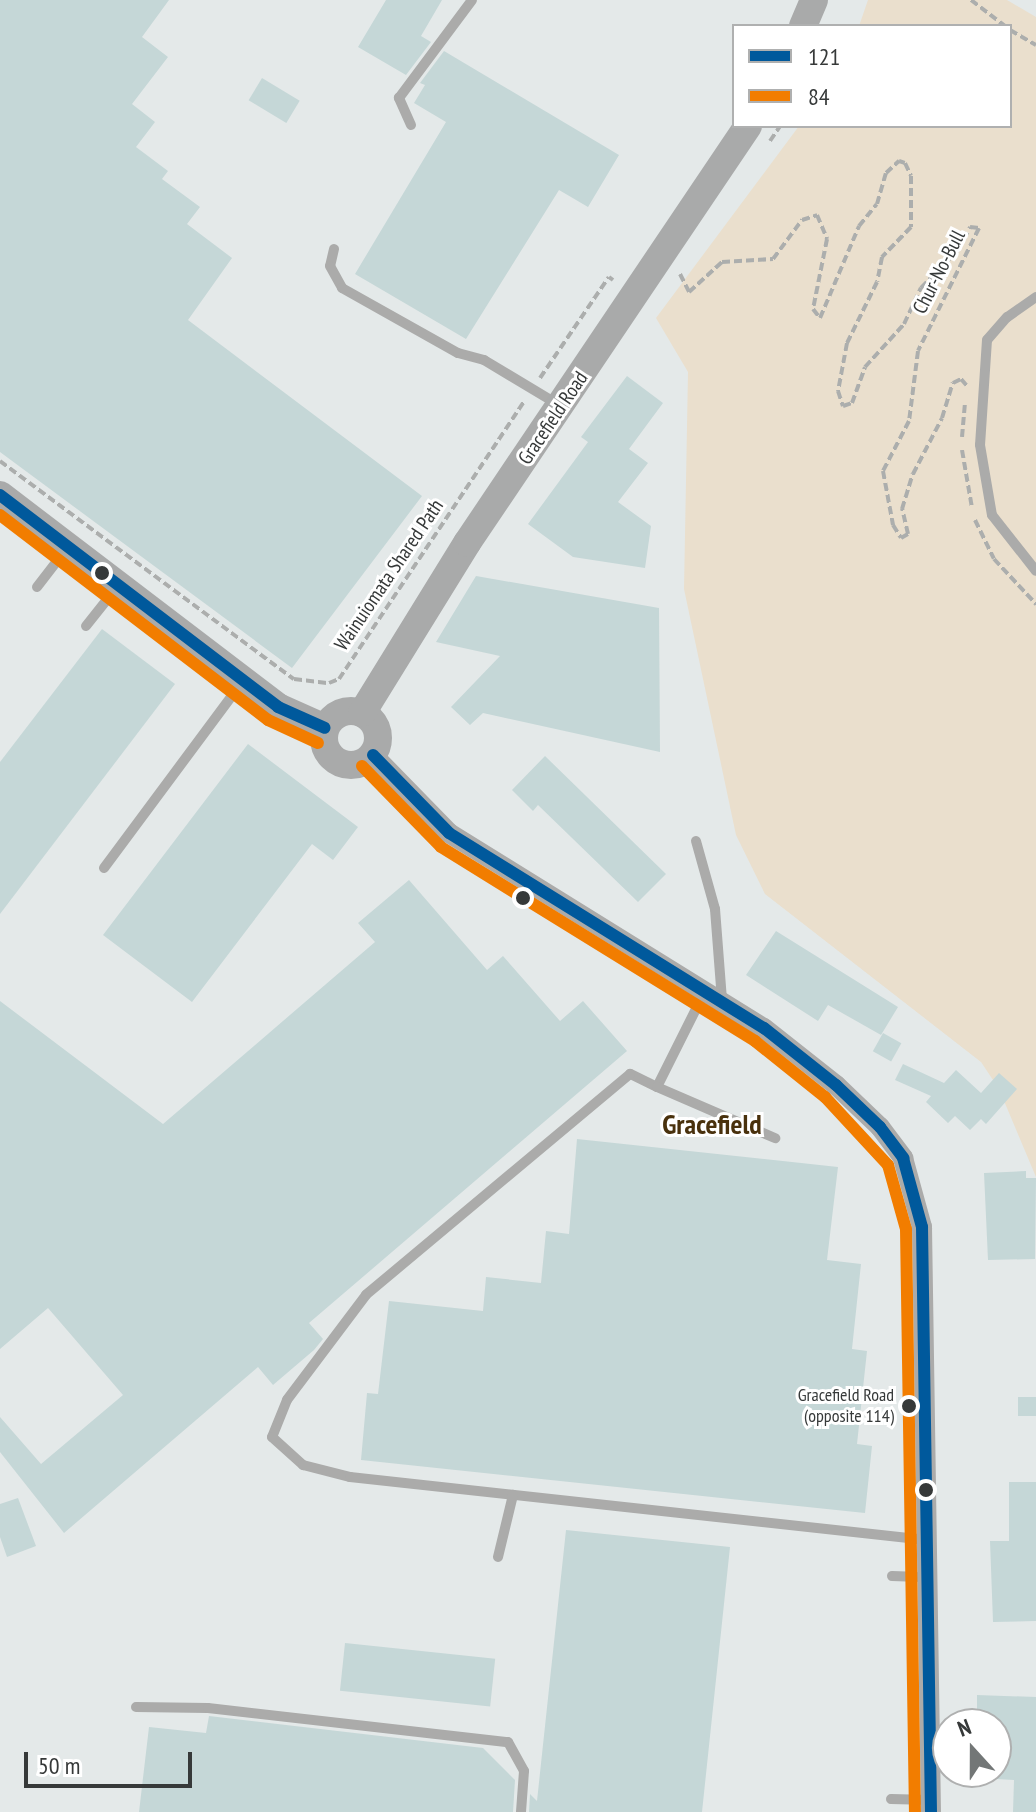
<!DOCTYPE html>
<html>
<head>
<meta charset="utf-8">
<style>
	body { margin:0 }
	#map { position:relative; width:1036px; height:1812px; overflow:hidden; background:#e4e9e9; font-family:"PT Sans Narrow",sans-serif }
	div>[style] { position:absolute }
	.green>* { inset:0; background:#eadfcd }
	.building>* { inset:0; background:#c5d7d7; transform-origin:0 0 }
	.path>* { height:4px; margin-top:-2px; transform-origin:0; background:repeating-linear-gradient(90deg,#acaead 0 8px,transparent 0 12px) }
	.lane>* { height:10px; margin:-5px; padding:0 5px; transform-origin:5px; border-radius:5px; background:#ababaa }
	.street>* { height:20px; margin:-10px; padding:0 10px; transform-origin:10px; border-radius:10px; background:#ababaa }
	.secondary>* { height:28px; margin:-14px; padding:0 14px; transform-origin:14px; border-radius:14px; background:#a9aaaa }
	.secondary>.ring { margin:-14px; padding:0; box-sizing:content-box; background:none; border:28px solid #a9aaaa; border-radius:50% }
	.bus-1>* { height:12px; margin:-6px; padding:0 6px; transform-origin:6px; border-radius:6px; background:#00599c }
	.bus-2>* { height:12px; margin:-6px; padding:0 6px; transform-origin:6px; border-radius:6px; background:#f27d00 }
	.dots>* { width:22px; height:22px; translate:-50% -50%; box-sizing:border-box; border:4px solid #fff; border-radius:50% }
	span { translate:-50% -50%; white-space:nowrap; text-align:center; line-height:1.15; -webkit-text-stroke:6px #fff; paint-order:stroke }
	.bus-label { font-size:18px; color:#363939 }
	.right { translate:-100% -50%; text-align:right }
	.street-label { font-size:20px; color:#363939 }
	.district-label { font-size:28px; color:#49310d; font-weight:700 }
	.legend { position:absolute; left:732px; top:24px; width:280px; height:104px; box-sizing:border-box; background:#fff; border:2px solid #afb0b0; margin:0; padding:10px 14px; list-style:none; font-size:24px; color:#363939 }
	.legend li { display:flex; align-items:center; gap:16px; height:40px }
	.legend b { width:40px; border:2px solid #afb0b0 }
	.north { position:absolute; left:932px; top:1708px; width:80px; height:80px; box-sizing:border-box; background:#fff; border:2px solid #afb0b0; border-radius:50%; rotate:339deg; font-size:22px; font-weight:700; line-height:32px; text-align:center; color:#363939 }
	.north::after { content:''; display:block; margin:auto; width:28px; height:36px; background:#737777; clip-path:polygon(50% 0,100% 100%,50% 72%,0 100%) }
	.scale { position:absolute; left:24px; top:1752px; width:168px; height:36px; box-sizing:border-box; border:4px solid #363939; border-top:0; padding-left:10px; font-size:24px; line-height:28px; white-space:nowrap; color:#363939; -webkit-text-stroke:6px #fff; paint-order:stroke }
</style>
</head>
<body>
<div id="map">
	<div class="green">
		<div style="clip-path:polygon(868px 0,1007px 0,1036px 17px,1036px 1177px,999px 1089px,981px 1062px,765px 894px,736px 835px,684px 589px,688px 372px,656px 318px,799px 126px,1010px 126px,1010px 26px,859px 26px)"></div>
	</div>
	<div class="building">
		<div style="clip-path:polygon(0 0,169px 0,142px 37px,168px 57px,132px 104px,155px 122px,136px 147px,168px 171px,162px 179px,200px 207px,187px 224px,232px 258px,188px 320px,422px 496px,292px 668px,0 452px)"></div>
		<div style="clip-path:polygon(386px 0,442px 0,421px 36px,431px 42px,406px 75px,358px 47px)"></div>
		<div style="clip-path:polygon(444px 51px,619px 155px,588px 207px,559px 190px,466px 339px,355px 274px,446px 122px,414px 103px,425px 85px,420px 83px)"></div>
		<div style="left:262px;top:78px;width:44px;height:26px;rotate:31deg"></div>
		<div style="clip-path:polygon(627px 376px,663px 403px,629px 449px,648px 463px,618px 502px,651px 526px,645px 568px,573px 557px,528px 524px,588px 442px,581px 437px)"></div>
		<div style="clip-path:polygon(476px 576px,659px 608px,660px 752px,483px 713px,470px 725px,451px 707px,500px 656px,436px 642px)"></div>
		<div style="clip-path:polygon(102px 629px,175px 684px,0 914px,0 762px)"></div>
		<div style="clip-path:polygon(248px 744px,358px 827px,333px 860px,312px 844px,192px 1002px,103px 935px)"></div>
		<div style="clip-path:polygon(545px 756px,666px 874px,638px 902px,538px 805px,533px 811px,512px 790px)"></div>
		<div style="clip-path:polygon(409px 880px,487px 970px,503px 956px,560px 1021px,583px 1001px,627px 1051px,309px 1323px,323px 1339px,314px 1350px,273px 1385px,258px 1367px,64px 1533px,0 1452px,0 1417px,41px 1464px,123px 1395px,48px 1308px,0 1349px,0 1001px,163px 1124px,375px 942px,358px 923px)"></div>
		<div style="clip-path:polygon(776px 931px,898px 1007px,881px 1035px,828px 1005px,818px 1021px,746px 975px)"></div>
		<div style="left:883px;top:1033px;width:21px;height:21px;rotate:29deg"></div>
		<div style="clip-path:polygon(903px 1064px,944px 1083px,956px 1070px,981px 1093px,999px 1073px,1017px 1089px,986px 1124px,981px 1119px,970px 1130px,955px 1116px,948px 1123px,926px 1102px,931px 1096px,895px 1080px)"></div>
		<div style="clip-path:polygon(577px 1139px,838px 1167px,827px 1260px,861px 1264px,852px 1349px,867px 1351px,857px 1444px,872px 1446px,865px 1513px,361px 1460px,367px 1393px,378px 1394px,389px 1301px,483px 1311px,486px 1277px,541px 1283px,546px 1231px,569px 1234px)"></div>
		<div style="clip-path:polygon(1026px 1171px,1026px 1178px,1036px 1178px,1035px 1259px,988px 1260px,984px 1173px)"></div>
		<div style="left:1018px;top:1397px;width:18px;height:19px"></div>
		<div style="clip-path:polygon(1009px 1482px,1036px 1482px,1036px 1621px,993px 1622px,990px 1541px,1009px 1541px)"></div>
		<div style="clip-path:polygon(18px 1498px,36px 1546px,7px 1557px,0 1537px,0 1504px)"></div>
		<div style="clip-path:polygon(566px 1530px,730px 1547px,702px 1812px,529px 1812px,530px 1794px,537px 1801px)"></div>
		<div style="left:345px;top:1643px;width:151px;height:48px;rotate:6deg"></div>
		<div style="clip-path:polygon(977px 1695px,1036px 1697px,1036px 1812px,1013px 1812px,1014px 1780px,996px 1779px,996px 1724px,977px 1724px)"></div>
		<div style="clip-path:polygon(209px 1716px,483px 1748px,515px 1780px,513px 1812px,139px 1812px,149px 1727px,206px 1733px)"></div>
	</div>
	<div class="path">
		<div style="left:971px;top:0;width:43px;rotate:37.4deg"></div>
		<div style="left:1010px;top:30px;width:30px;rotate:30deg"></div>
		<div style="left:770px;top:141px;width:18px;rotate:-56deg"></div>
		<div style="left:680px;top:274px;width:20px;rotate:63deg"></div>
		<div style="left:689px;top:292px;width:45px;rotate:-42.3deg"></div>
		<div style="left:722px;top:262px;width:51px;rotate:-3.4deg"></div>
		<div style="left:773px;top:259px;width:49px;rotate:-53.4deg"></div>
		<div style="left:802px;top:220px;width:16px;rotate:-18deg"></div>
		<div style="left:817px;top:215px;width:26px;rotate:67deg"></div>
		<div style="left:827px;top:239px;width:71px;rotate:101.3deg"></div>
		<div style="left:813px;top:309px;width:11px;rotate:52deg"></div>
		<div style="left:820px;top:318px;width:100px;rotate:-67deg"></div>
		<div style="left:859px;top:226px;width:28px;rotate:-51deg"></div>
		<div style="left:877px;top:204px;width:32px;rotate:-74deg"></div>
		<div style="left:886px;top:173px;width:18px;rotate:-43deg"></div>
		<div style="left:899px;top:161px;width:6px;rotate:18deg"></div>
		<div style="left:905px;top:163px;width:14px;rotate:65deg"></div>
		<div style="left:911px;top:176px;width:51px;rotate:90deg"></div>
		<div style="left:911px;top:227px;width:42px;rotate:134deg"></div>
		<div style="left:882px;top:257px;width:25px;rotate:101deg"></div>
		<div style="left:877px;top:282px;width:68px;rotate:116.2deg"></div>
		<div style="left:847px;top:343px;width:49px;rotate:100.6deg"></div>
		<div style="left:838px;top:391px;width:16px;rotate:72deg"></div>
		<div style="left:843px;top:406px;width:9px;rotate:-18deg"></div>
		<div style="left:852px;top:403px;width:38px;rotate:-70deg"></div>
		<div style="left:865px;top:367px;width:58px;rotate:-47.8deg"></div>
		<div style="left:904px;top:324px;width:40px;rotate:-65deg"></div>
		<div style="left:921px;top:288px;width:53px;rotate:-45.8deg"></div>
		<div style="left:958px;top:250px;width:26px;rotate:-62deg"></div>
		<div style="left:970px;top:227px;width:9px;rotate:6deg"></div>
		<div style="left:979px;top:228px;width:137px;rotate:116.4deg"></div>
		<div style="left:918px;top:351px;width:71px;rotate:97.3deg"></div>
		<div style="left:909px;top:421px;width:56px;rotate:117.5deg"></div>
		<div style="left:883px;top:471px;width:55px;rotate:79.5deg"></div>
		<div style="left:893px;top:525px;width:15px;rotate:58deg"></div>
		<div style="left:901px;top:538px;width:8px;rotate:-30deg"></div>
		<div style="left:908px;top:534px;width:26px;rotate:-103deg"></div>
		<div style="left:902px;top:509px;width:37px;rotate:-73deg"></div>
		<div style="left:913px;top:474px;width:63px;rotate:-62.6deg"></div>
		<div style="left:942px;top:418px;width:37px;rotate:-73deg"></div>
		<div style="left:953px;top:383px;width:9px;rotate:-27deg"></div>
		<div style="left:961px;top:379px;width:9px;rotate:49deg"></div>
		<div style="left:540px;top:378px;width:122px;rotate:-55.7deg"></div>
		<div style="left:609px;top:277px;width:5px;rotate:37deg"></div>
		<div style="left:962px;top:437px;width:35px;rotate:-85deg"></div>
		<div style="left:962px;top:450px;width:59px;rotate:80.2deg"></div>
		<div style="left:0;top:461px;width:366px;rotate:36.6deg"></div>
		<div style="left:294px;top:679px;width:35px;rotate:7deg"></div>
		<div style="left:329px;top:683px;width:11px;rotate:-22deg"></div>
		<div style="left:339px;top:679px;width:333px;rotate:-56.3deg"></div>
		<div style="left:975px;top:520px;width:43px;rotate:64deg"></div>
		<div style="left:994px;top:559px;width:62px;rotate:47deg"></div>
	</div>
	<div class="lane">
		<div style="left:411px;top:125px;width:30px;rotate:-114deg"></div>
		<div style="left:399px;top:98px;width:122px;rotate:-53.3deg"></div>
		<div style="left:334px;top:249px;width:17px;rotate:103deg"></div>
		<div style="left:330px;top:266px;width:25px;rotate:61deg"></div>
		<div style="left:342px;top:288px;width:133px;rotate:29.3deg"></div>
		<div style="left:458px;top:353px;width:27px;rotate:15deg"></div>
		<div style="left:484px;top:360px;width:87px;rotate:31deg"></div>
		<div style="left:1036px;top:297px;width:35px;rotate:145deg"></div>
		<div style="left:1007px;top:317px;width:30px;rotate:131deg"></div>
		<div style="left:987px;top:340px;width:105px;rotate:93.8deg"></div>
		<div style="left:980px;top:445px;width:71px;rotate:80.3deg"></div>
		<div style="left:992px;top:515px;width:71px;rotate:51.8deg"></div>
		<div style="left:37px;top:587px;width:49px;rotate:-52.4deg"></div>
		<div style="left:86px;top:626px;width:50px;rotate:-51.5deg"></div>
		<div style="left:696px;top:841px;width:71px;rotate:74.4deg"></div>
		<div style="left:715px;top:909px;width:92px;rotate:85.6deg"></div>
		<div style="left:104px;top:868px;width:233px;rotate:-53.4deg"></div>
		<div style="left:705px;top:991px;width:107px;rotate:116.6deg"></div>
		<div style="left:657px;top:1087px;width:30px;rotate:-154deg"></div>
		<div style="left:630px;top:1074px;width:344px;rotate:140.1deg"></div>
		<div style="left:366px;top:1295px;width:131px;rotate:127deg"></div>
		<div style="left:287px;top:1400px;width:40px;rotate:112deg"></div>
		<div style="left:272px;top:1437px;width:42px;rotate:42.1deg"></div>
		<div style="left:303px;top:1465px;width:49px;rotate:14.3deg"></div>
		<div style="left:350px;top:1477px;width:580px;rotate:6.23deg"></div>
		<div style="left:657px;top:1087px;width:129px;rotate:23.4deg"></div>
		<div style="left:498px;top:1557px;width:64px;rotate:-76.4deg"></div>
		<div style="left:892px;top:1576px;width:35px;rotate:2deg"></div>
		<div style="left:136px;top:1707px;width:72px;rotate:0.8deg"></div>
		<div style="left:208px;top:1708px;width:302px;rotate:6.5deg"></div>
		<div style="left:508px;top:1742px;width:33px;rotate:61deg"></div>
		<div style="left:524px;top:1771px;width:41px;rotate:94.2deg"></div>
		<div style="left:891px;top:1799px;width:40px;rotate:1.4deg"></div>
	</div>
	<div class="street">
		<div style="left:373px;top:755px;width:109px;rotate:45.7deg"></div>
		<div style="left:449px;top:833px;width:370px;rotate:31.8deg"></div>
		<div style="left:764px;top:1028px;width:92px;rotate:38.4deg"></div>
		<div style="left:836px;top:1085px;width:61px;rotate:43.7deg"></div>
		<div style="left:880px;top:1127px;width:39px;rotate:53deg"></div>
		<div style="left:903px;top:1158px;width:72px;rotate:74.6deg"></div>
		<div style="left:922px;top:1227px;width:585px;rotate:89.12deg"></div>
	</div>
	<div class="secondary">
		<div style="left:803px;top:26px;width:28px;rotate:-67deg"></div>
		<div style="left:0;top:495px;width:350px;rotate:37.3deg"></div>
		<div style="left:278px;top:707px;width:51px;rotate:24.1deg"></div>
		<div class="ring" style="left:324px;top:711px;width:26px;height:26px"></div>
		<div style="left:362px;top:713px;width:200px;rotate:-58.3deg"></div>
		<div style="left:467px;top:543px;width:503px;rotate:-56.03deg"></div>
	</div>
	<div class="bus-1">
		<div style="left:0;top:495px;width:350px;rotate:37.3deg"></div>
		<div style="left:278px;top:707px;width:51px;rotate:24.1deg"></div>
		<div style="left:373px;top:755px;width:109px;rotate:45.7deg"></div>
		<div style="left:449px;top:833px;width:370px;rotate:31.8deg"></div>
		<div style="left:764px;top:1028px;width:92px;rotate:38.4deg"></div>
		<div style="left:836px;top:1085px;width:61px;rotate:43.7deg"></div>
		<div style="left:880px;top:1127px;width:39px;rotate:53deg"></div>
		<div style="left:903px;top:1158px;width:72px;rotate:74.6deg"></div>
		<div style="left:922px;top:1227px;width:585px;rotate:89.12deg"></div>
	</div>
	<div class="bus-2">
		<div style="left:0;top:515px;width:337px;rotate:37.4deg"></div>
		<div style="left:268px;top:720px;width:55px;rotate:24.7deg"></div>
		<div style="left:362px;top:766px;width:113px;rotate:45.7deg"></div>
		<div style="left:441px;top:847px;width:369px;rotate:31.7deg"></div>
		<div style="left:755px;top:1041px;width:90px;rotate:38.7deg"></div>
		<div style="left:825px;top:1097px;width:93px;rotate:47.2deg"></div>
		<div style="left:888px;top:1165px;width:66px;rotate:74.3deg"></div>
		<div style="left:906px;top:1229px;width:583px;rotate:89.12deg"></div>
	</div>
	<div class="dots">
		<div style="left:102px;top:573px;background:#363939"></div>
		<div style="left:523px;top:898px;background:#363939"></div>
		<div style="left:909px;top:1406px;background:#363939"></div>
		<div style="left:926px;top:1490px;background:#363939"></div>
	</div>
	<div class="bus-label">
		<span class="right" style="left:894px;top:1406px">Gracefield Road<br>(opposite 114)</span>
	</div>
	<div class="street-label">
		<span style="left:939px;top:272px;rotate:-63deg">Chur-No-Bull</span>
		<span style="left:553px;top:418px;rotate:-56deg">Gracefield Road</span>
		<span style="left:389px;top:575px;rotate:-56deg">Wainuiomata Shared Path</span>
	</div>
	<div class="district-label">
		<span style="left:712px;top:1124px">Gracefield</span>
	</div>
	<ul class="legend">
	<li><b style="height:10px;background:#00599c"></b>121</li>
	<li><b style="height:10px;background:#f27d00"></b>84</li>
	</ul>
	<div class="north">N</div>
	<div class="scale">50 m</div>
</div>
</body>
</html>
